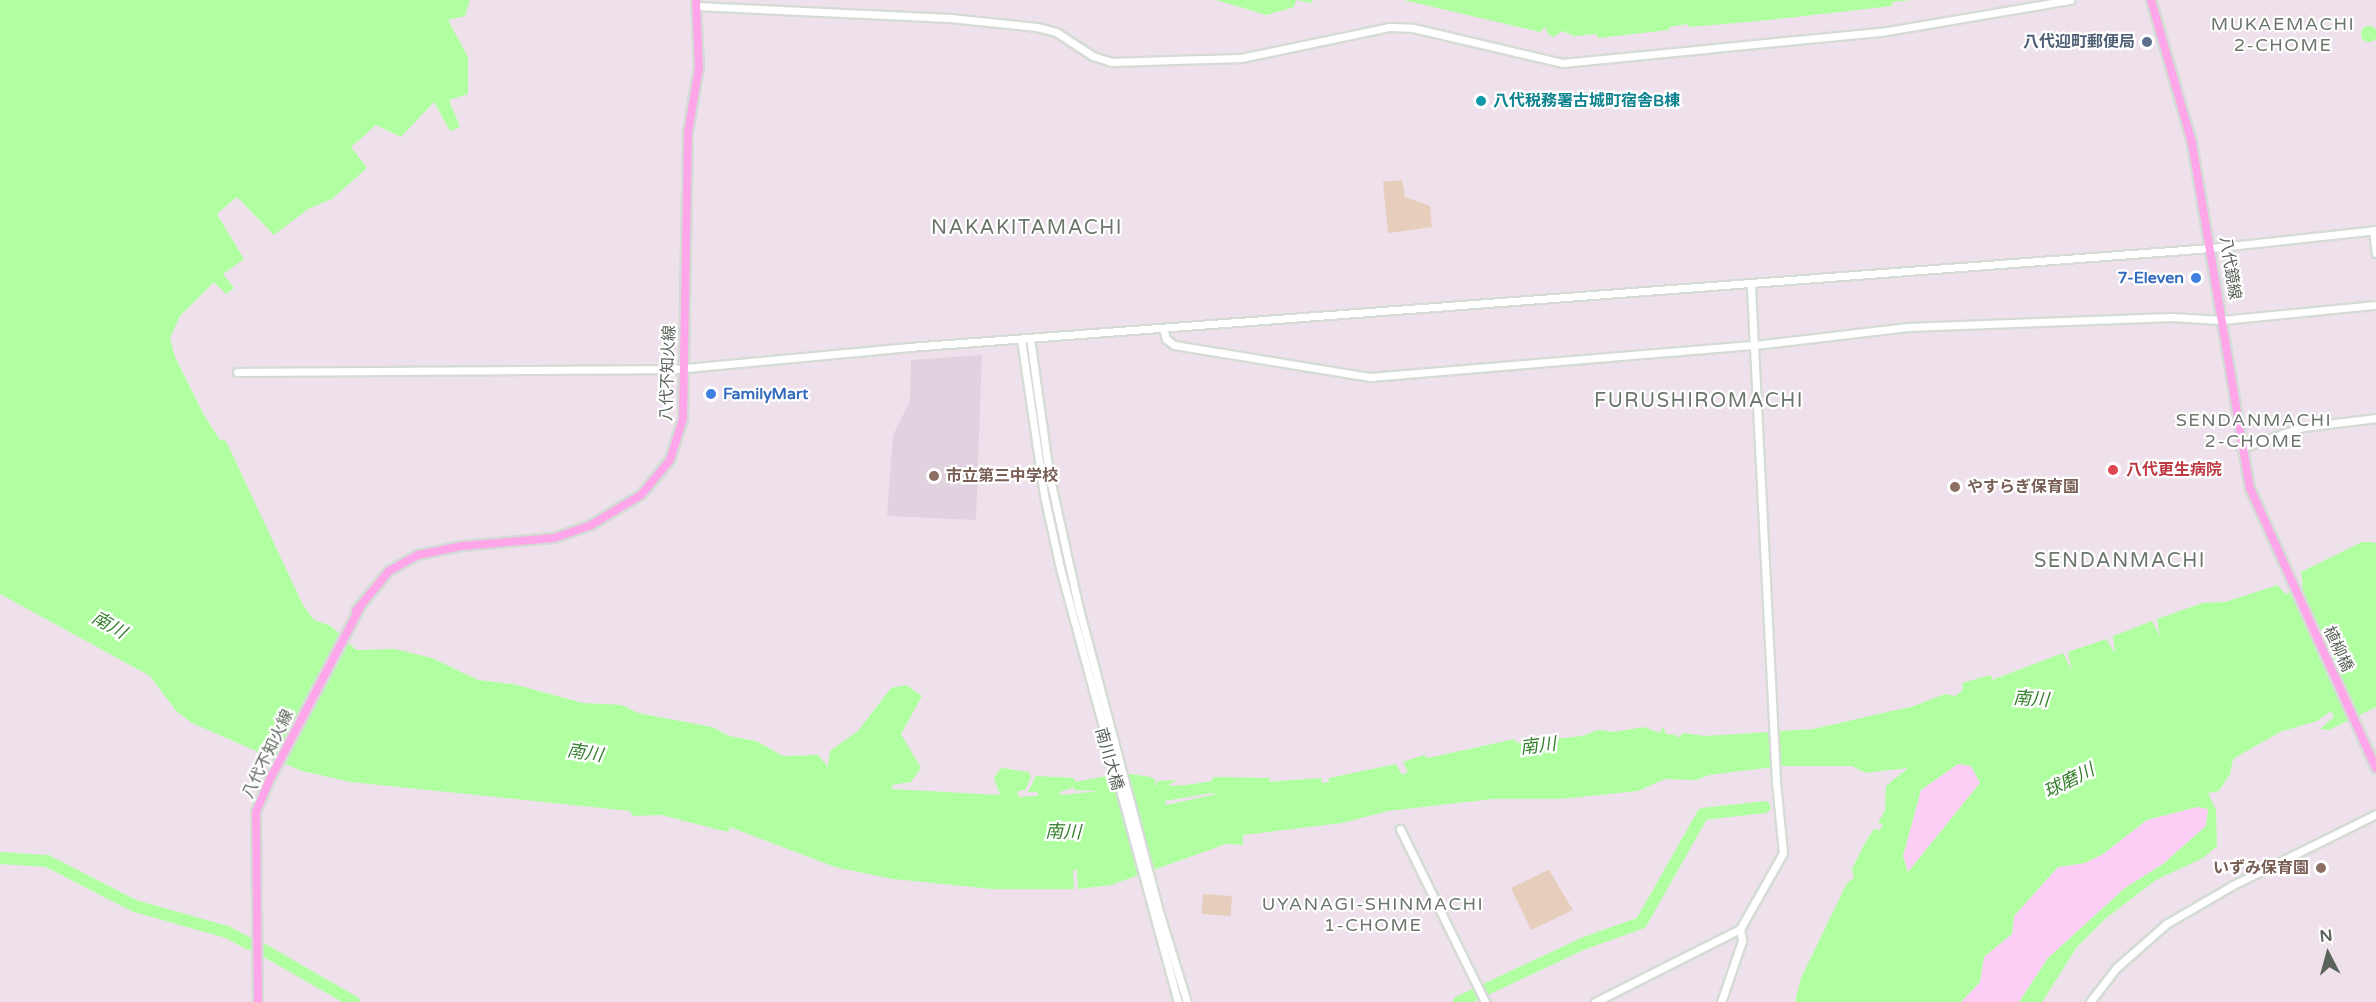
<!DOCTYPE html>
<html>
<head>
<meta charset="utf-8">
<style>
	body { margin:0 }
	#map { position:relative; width:2376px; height:1002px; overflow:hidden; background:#eee1ec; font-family:"Varela Round","Noto Sans JP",sans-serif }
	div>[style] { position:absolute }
	.education>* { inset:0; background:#e0d2df }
	.green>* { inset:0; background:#e7cdbc; transform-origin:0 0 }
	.sand>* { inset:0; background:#fccef5 }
	.water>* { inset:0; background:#b0ffa0 }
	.round { border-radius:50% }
	.river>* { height:12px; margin:-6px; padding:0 6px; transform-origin:6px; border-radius:6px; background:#b0ffa0 }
	.roads { filter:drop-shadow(2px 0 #d4dcd5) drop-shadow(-2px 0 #d4dcd5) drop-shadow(0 2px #d4dcd5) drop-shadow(0 -2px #d4dcd5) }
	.minor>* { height:7px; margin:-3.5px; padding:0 3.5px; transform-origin:3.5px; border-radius:3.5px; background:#fff }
	.major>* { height:8px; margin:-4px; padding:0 4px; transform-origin:4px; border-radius:4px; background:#ffa5ea }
	.dots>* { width:16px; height:16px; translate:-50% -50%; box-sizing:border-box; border:3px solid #fff; border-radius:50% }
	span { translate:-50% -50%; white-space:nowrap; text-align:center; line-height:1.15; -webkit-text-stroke:4.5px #fff; paint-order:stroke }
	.service-label { font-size:16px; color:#4e5e75; font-weight:700 }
	.right { translate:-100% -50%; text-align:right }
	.culture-label { font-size:16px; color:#0d838f; font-weight:700 }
	.left { translate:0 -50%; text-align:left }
	.street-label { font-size:16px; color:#5a635a }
	.shop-label { font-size:16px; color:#366cbe; font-weight:700 }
	.health-label { font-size:16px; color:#be3a42; font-weight:700 }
	.education-label { font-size:16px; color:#785e54; font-weight:700 }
	.neighbourhood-label { font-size:18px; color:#6c756b; letter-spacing:1.5px }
	.water-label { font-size:18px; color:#337f2b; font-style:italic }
	.quarter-label { font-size:20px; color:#6c756b; letter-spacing:1.5px }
	.north { position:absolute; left:2298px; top:924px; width:60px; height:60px; -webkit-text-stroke:4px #fff; paint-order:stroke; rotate:354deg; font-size:16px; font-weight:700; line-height:24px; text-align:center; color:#5a635a }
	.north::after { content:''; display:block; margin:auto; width:21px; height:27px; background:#5a635a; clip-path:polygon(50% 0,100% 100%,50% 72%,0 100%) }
</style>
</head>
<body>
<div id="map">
	<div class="education">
		<div style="clip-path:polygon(982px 355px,976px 520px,887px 516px,893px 435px,910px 401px,911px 360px)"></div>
	</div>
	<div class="green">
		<div style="clip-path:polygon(1402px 180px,1405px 197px,1430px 206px,1432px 227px,1388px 233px,1383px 182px)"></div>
		<div style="clip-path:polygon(1552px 868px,1549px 870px,1573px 910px,1531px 930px,1511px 888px)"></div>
		<div style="left:1203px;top:894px;width:29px;height:20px;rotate:4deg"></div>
	</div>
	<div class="sand">
		<div style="clip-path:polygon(1958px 764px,1971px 766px,1980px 783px,1908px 872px,1903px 856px,1921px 790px)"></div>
		<div style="clip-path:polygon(2197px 807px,2208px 809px,2206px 826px,2163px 864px,2125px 888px,2048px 958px,2019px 1002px,1961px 1002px,1980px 982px,1984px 957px,2012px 934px,2014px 916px,2058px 867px,2085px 863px,2103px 854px,2147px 820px)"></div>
	</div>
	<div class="water">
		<div style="clip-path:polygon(evenodd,0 0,470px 0,465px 16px,448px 20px,468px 57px,468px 94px,449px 100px,460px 127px,450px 131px,434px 102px,401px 137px,376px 125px,351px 147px,367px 168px,332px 199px,308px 209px,274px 235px,237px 197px,217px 214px,244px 259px,223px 274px,234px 288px,226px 294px,214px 282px,180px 316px,170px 338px,175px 357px,204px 415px,220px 440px,226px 441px,303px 605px,314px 620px,331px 626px,356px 650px,395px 649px,432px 658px,478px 680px,513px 684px,583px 703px,622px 705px,638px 713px,712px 727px,729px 736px,756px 741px,783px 756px,818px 755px,828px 767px,830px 751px,858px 731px,891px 688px,906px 685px,922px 696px,901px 734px,921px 768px,911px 782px,892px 785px,892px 789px,1000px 795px,994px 778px,1001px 768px,1028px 772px,1031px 776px,1026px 789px,1017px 792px,1019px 797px,1038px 796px,1038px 792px,1028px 792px,1036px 776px,1074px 778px,1075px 782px,1123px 773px,1151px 777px,1156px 781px,1154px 787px,1159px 781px,1176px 780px,1168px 786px,1186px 785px,1212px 781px,1213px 777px,1271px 778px,1268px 782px,1321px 778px,1322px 783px,1329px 782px,1329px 778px,1396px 764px,1402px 775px,1408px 772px,1403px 762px,1424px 755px,1428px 758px,1515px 739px,1516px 743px,1582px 736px,1598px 730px,1615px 732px,1644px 727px,1660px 733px,1663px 727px,1666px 734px,1676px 735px,1677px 738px,1684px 733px,1705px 736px,1813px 729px,1914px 706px,1945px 694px,1955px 696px,1963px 690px,1962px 683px,1991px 675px,1992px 680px,2063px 653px,2072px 671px,2068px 652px,2106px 639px,2115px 653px,2113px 636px,2152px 621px,2160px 637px,2157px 619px,2203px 603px,2225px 602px,2278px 585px,2285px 594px,2303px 590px,2301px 572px,2362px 542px,2370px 542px,2376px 543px,2376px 707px,2329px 730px,2320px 729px,2334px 717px,2331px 711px,2317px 721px,2280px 732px,2233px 759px,2230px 774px,2219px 791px,2208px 793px,2216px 810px,2217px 846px,2203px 858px,2156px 880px,2105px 919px,2077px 947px,2042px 1002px,2019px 1002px,2048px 958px,2125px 888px,2163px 864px,2206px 826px,2208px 809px,2197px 807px,2147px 820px,2103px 854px,2085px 863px,2058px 867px,2014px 916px,2012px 934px,1984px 957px,1980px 982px,1961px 1002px,1795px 1002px,1801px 978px,1847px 883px,1854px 878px,1852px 869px,1865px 843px,1874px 829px,1880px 830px,1883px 825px,1878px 822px,1885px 811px,1886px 786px,1908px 768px,1865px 773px,1852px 766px,1783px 766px,1709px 775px,1696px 780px,1665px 779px,1638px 791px,1560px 799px,1493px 799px,1388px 811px,1342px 823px,1243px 835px,1243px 845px,1226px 844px,1111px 885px,1078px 889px,1077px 870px,1073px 870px,1074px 889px,992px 889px,893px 879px,835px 867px,730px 827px,728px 832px,661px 815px,633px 816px,630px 811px,351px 782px,302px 771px,192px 723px,176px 711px,150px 676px,0 594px,0 0,1958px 764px,1971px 766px,1980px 783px,1908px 872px,1903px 856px,1921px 790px,1958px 764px,0 0,1074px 787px,1074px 790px,1100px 791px,1061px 795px,1059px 792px,1074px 787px,0 0,1211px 793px,1217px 794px,1166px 805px,1165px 801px,1211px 793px)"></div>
		<div style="clip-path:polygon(1216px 0,1313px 0,1311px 3px,1296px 0,1294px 7px,1267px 15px)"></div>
		<div style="clip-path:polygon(1404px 0,1912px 0,1893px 2px,1892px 6px,1770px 20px,1690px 27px,1687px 24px,1669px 27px,1669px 30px,1598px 38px,1597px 34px,1574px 36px,1562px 31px,1554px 37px,1549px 35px,1545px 27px,1540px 32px)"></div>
		<div class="round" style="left:2361px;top:26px;width:16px;height:16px"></div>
	</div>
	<div class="river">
		<div style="left:0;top:858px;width:47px;rotate:3.7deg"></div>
		<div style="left:47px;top:861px;width:99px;rotate:27.1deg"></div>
		<div style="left:135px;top:906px;width:96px;rotate:15.8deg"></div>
		<div style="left:227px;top:932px;width:26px;rotate:28deg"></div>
		<div style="left:262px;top:949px;width:106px;rotate:29.9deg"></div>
		<div style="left:1459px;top:1002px;width:136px;rotate:-25.2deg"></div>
		<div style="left:1582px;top:944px;width:63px;rotate:-19.6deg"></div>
		<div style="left:1641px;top:923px;width:125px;rotate:-60.4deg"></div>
		<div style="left:1703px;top:814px;width:62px;rotate:-6.4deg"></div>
	</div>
	<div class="roads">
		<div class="minor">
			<div style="left:696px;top:6px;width:254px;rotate:2.7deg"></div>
			<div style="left:950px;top:18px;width:87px;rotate:5.9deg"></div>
			<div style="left:1037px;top:27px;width:20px;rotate:15deg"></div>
			<div style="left:1056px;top:32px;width:44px;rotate:33deg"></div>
			<div style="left:1093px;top:56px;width:19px;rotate:18deg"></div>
			<div style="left:1111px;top:62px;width:130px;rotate:-1.8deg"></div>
			<div style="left:1241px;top:58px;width:151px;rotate:-11.8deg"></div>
			<div style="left:1389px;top:27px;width:24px;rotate:2deg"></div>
			<div style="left:1413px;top:28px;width:153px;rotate:13.2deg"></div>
			<div style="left:1562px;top:63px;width:321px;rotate:-5.6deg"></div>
			<div style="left:1881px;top:32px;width:192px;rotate:-9.6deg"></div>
			<div style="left:2373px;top:230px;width:23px;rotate:83deg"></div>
			<div style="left:1163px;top:328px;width:11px;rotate:75deg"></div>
			<div style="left:1166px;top:339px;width:10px;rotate:37deg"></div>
			<div style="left:1174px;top:345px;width:199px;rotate:9.3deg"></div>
			<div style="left:1370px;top:377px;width:386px;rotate:-4.8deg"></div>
			<div style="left:1755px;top:345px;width:154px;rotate:-6.7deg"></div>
			<div style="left:1908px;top:327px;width:263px;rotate:-2.2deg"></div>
			<div style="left:2171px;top:317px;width:51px;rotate:3.4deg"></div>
			<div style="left:2222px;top:320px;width:155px;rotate:-5.6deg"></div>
			<div style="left:1030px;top:338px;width:137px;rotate:82deg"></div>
			<div style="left:1049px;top:474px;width:134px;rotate:77.5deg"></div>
			<div style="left:1078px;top:605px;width:313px;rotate:75.2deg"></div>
			<div style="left:1158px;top:908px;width:98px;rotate:72.9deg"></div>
			<div style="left:1021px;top:339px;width:158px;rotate:81.6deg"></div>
			<div style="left:1044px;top:495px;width:79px;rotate:77.6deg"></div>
			<div style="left:1061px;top:572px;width:446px;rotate:74.8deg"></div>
			<div style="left:237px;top:372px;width:439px;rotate:-0.4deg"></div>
			<div style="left:676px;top:369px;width:234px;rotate:-5.4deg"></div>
			<div style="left:909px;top:347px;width:1306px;rotate:-4.35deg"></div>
			<div style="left:2211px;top:248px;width:166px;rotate:-6.2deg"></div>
			<div style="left:2241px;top:448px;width:65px;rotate:-18.7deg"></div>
			<div style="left:2303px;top:427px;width:74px;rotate:-7deg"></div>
			<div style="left:1400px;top:829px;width:193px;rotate:63.8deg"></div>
			<div style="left:1595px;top:1002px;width:162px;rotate:-26.7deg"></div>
			<div style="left:1740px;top:929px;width:87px;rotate:-60.5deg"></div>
			<div style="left:1783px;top:853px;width:72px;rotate:-95.6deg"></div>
			<div style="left:1776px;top:781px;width:498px;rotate:-92.9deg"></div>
			<div style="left:1721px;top:1002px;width:65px;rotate:-71deg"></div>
			<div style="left:1742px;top:941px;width:12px;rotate:-99deg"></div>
			<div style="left:2090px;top:1002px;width:43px;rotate:-52.6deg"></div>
			<div style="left:2116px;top:968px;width:67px;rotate:-41.3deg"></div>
			<div style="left:2166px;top:924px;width:78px;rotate:-30.2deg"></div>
			<div style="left:2233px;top:885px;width:160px;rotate:-26.4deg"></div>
		</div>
		<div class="major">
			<div style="left:2151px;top:0;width:149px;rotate:74deg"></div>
			<div style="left:2192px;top:143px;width:350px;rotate:80.5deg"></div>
			<div style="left:2250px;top:488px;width:307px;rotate:65.8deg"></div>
			<div style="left:356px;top:611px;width:52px;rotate:-50.5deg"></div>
			<div style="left:389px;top:571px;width:33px;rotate:-29deg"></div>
			<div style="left:418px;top:555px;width:45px;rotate:-11.6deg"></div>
			<div style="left:462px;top:546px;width:92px;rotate:-5deg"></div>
			<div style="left:554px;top:538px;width:39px;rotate:-19deg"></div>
			<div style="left:591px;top:525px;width:58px;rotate:-31deg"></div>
			<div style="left:641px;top:495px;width:45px;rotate:-50.4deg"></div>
			<div style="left:670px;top:460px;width:43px;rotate:-72.4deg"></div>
			<div style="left:683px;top:419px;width:286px;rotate:-89deg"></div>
			<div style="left:688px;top:133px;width:67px;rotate:-80.5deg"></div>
			<div style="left:699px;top:67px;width:67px;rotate:-92.6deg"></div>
			<div style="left:258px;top:1002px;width:190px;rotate:-90.6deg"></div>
			<div style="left:256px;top:812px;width:34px;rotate:-67deg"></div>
			<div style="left:269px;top:781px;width:195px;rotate:-62.3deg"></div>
		</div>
	</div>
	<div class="dots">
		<div style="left:2147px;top:42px;background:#5c6f8a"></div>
		<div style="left:1481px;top:101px;background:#0f9aa8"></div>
		<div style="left:2196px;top:278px;background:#3f7fe0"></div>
		<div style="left:711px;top:394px;background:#3f7fe0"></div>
		<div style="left:2113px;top:470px;background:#e0444e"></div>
		<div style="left:934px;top:476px;background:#8d6e63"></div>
		<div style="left:1955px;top:487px;background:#8d6e63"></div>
		<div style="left:2321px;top:868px;background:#8d6e63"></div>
	</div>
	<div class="service-label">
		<span class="right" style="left:2135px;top:42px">八代迎町郵便局</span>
	</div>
	<div class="culture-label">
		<span class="left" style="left:1493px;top:101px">八代税務署古城町宿舎B棟</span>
	</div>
	<div class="street-label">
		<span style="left:2230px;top:268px;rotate:81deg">八代鏡線</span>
		<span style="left:668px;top:373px;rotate:-88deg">八代不知火線</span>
		<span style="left:2338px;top:649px;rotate:65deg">植柳橋</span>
		<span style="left:268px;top:754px;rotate:-64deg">八代不知火線</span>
		<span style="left:1109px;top:759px;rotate:74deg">南川大橋</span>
	</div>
	<div class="shop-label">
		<span class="right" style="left:2184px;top:278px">7-Eleven</span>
		<span class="left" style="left:723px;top:394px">FamilyMart</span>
	</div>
	<div class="health-label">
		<span class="left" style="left:2126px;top:470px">八代更生病院</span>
	</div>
	<div class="education-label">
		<span class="left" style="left:946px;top:476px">市立第三中学校</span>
		<span class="left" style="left:1967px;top:487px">やすらぎ保育園</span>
		<span class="right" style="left:2309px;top:868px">いずみ保育園</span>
	</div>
	<div class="neighbourhood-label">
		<span style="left:2283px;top:35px">MUKAEMACHI<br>2-CHOME</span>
		<span style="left:2254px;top:431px">SENDANMACHI<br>2-CHOME</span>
		<span style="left:1373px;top:915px">UYANAGI-SHINMACHI<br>1-CHOME</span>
	</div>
	<div class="water-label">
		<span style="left:109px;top:625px;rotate:30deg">南川</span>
		<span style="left:2031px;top:699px;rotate:4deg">南川</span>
		<span style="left:1538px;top:746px;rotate:-7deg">南川</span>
		<span style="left:585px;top:753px;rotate:9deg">南川</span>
		<span style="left:2069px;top:781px;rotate:-27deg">球磨川</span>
		<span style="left:1063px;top:832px;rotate:1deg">南川</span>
	</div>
	<div class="quarter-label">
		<span style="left:1027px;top:228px">NAKAKITAMACHI</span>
		<span style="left:1699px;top:401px">FURUSHIROMACHI</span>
		<span style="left:2120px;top:561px">SENDANMACHI</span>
	</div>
	<div class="north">N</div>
</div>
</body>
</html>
